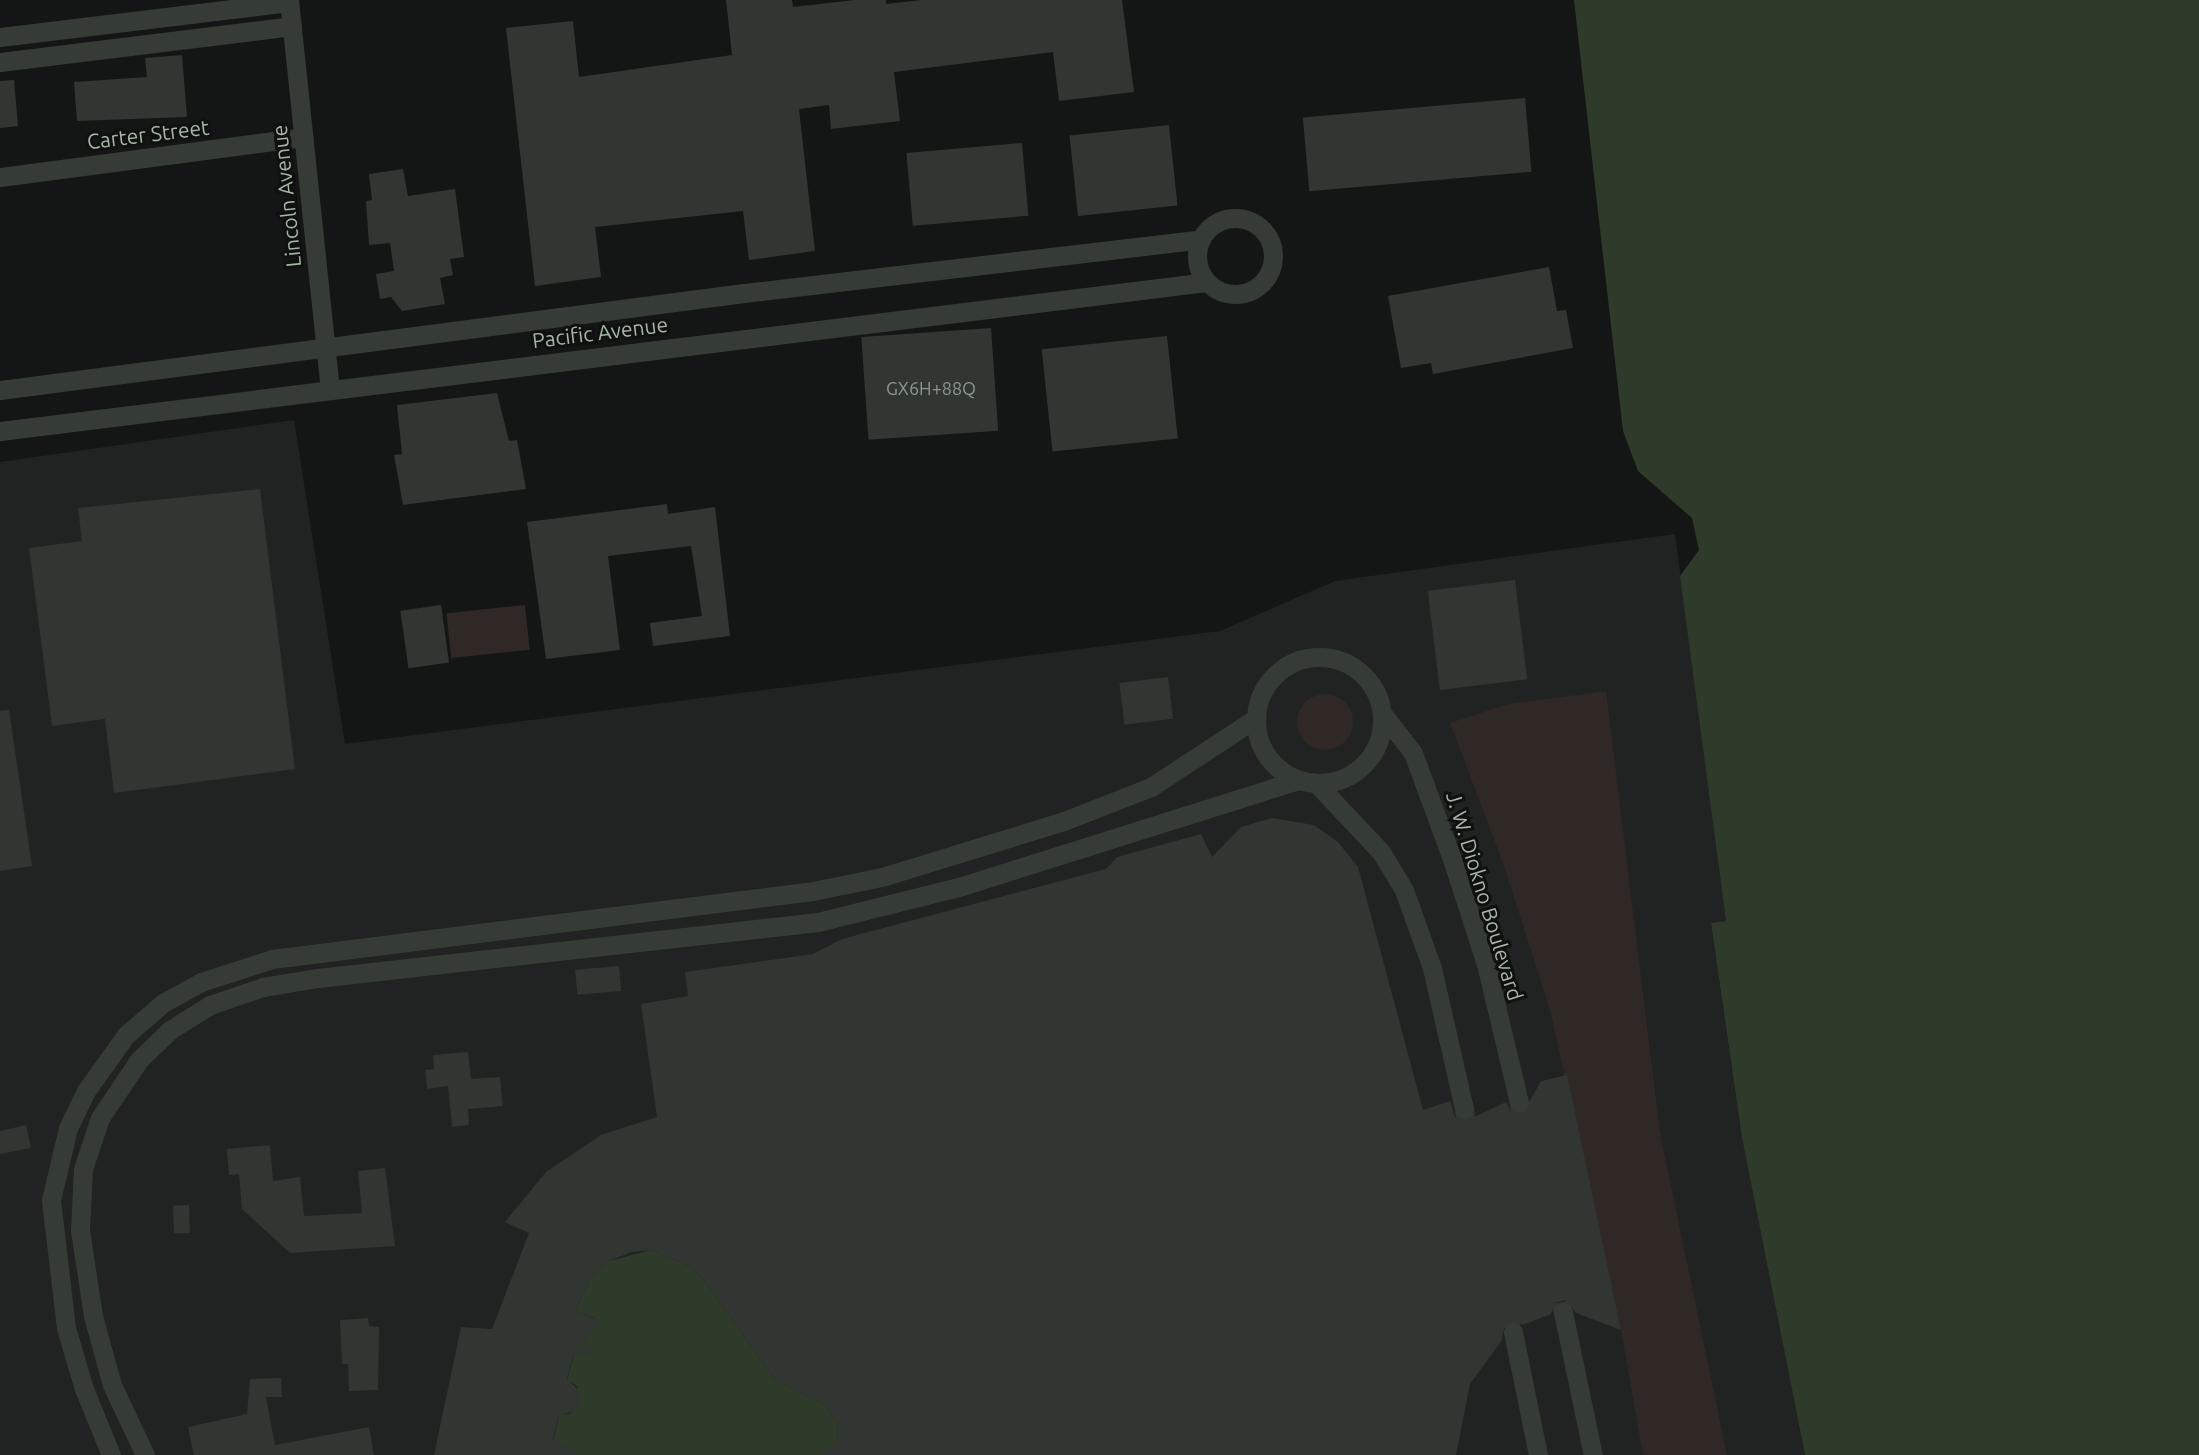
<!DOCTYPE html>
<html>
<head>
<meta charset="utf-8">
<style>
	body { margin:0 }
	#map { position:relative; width:2199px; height:1455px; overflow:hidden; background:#141615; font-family:Ubuntu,sans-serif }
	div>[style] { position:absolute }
	.built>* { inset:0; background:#202321 }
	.green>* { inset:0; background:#2f2824; transform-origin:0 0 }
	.round { border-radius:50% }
	.water>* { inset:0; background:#2f3b2a }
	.building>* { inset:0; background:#313632; transform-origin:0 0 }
	.minor-tunnel>* { height:19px; margin-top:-9.5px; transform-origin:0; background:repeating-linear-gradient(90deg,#313632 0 19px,transparent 0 29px) }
	.minor>* { height:19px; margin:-9.5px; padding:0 9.5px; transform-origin:9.5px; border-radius:9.5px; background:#353c36 }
	.minor>.ring { margin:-9.5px; padding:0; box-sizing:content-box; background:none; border:19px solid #353c36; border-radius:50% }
	span { translate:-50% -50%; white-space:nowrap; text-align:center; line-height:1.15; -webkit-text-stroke:6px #0f1110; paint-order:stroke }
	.number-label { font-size:18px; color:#899888 }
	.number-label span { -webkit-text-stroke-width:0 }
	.street-label { font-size:21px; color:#a6b8a5 }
</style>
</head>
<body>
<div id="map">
	<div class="built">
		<div style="clip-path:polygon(294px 420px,345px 744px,1220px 631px,1335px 581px,1675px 534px,1726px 921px,1711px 924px,1742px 1138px,1805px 1455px,0 1455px,0 462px)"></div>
	</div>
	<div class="green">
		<div style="left:525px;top:605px;width:45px;height:79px;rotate:84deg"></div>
		<div style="clip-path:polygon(1606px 691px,1660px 1133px,1727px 1455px,1643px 1455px,1621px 1330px,1550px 1010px,1504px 866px,1450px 723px,1508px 704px)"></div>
		<div class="round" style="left:1297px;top:694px;width:56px;height:56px"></div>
	</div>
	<div class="water">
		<div style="clip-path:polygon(1574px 0,2199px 0,2199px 1455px,1805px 1455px,1742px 1138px,1711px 923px,1726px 921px,1680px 576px,1699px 550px,1692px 518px,1638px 471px,1623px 431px)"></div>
		<div style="clip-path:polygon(651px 1250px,687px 1265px,704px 1280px,776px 1381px,823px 1404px,837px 1422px,838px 1442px,830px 1455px,550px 1455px,563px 1446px,553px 1442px,559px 1415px,570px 1414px,580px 1402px,577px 1386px,567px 1380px,575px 1352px,586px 1354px,579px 1340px,597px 1325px,595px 1318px,575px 1311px,591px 1277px,609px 1261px)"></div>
	</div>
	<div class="building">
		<div style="clip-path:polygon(726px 0,792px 0,793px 7px,855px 0,886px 0,886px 4px,922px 0,1122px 0,1134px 92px,1059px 101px,1053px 52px,894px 72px,900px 121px,831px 129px,829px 105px,799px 109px,815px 251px,749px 260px,743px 211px,595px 227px,601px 277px,535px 286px,506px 28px,573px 21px,579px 77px,732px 55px)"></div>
		<div style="clip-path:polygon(182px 55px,187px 117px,77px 121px,74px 82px,147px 77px,145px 58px)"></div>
		<div style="clip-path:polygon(14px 80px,18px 126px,0 128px,0 81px)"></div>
		<div style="left:1525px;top:98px;width:74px;height:223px;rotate:85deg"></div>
		<div style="left:1169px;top:125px;width:81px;height:100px;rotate:84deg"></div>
		<div style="left:1022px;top:143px;width:73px;height:116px;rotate:85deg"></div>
		<div style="clip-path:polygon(403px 169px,408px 196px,455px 189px,464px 257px,450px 259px,453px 275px,440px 278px,445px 304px,402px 311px,391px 297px,380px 299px,376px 274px,394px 271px,390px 243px,369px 245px,366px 201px,372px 200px,369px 174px)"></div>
		<div style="clip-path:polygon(1549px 267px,1557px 311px,1566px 310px,1573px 348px,1433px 374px,1431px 363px,1401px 368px,1388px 296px)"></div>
		<div style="left:991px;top:328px;width:103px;height:130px;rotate:86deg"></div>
		<div style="left:1167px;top:336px;width:103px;height:126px;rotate:84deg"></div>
		<div style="clip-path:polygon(497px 393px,509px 441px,517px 440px,526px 489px,403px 505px,394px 455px,402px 454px,397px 405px)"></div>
		<div style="clip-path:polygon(260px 489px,295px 769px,114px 793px,105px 719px,52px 726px,29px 548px,82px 541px,78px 508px)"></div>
		<div style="clip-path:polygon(667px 504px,668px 514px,715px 507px,730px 636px,653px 646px,650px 623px,702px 616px,691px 546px,608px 556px,620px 650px,546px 659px,527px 522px)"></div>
		<div style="left:1515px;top:580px;width:100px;height:88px;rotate:83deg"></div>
		<div style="left:441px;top:605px;width:58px;height:41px;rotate:82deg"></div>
		<div style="left:1168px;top:677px;width:42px;height:49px;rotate:83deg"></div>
		<div style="clip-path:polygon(9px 710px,32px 866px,0 871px,0 711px)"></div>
		<div style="clip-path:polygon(1272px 818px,1314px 825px,1338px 842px,1358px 867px,1423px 1110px,1450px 1101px,1455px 1117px,1466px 1121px,1506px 1102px,1511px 1112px,1522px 1115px,1541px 1081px,1567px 1075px,1621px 1330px,1576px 1313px,1566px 1300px,1554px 1303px,1551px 1314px,1523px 1325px,1516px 1320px,1505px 1322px,1502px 1340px,1470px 1384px,1456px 1455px,820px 1455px,838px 1442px,837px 1422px,823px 1404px,776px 1381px,704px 1280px,687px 1265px,651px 1250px,632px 1252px,609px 1261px,591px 1277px,575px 1311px,602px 1321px,585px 1337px,593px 1355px,574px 1354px,567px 1378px,579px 1391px,580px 1402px,574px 1411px,558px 1417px,553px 1440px,582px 1455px,434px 1455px,461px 1327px,492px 1329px,529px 1233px,505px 1222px,546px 1172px,601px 1135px,657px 1117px,641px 1004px,688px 996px,685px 972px,813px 954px,842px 939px,1106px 869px,1117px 857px,1201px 834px,1212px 857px,1241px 827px)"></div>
		<div style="left:619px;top:966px;width:25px;height:44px;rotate:85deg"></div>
		<div style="clip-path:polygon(468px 1052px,471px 1079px,500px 1077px,503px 1106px,468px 1109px,469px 1125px,452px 1127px,448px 1086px,427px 1089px,425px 1070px,434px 1069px,433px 1055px)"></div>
		<div style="clip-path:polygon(26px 1125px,31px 1148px,0 1154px,0 1131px)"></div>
		<div style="clip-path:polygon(270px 1145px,273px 1181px,300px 1177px,304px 1216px,362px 1213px,358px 1171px,385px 1168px,395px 1246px,290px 1253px,242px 1209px,239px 1174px,229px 1175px,227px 1149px)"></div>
		<div style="left:189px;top:1205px;width:28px;height:16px;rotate:88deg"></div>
		<div style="clip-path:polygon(368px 1318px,369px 1326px,379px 1327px,378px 1390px,349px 1391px,348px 1364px,342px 1364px,340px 1320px)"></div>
		<div style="clip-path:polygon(281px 1378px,282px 1397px,266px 1397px,275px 1445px,369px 1427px,374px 1455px,194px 1455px,188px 1427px,247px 1414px,250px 1379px)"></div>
	</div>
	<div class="minor-tunnel">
		<div style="left:1519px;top:1103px;width:214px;rotate:78.1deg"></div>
		<div style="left:1464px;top:1109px;width:228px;rotate:77.6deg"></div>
	</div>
	<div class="minor">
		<div style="left:289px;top:0;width:389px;rotate:84deg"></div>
		<div style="left:0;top:37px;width:291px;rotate:-6.9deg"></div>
		<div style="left:0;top:62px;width:294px;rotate:-7deg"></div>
		<div style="left:0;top:177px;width:306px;rotate:-7.5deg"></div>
		<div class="ring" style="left:1197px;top:218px;width:57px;height:57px"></div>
		<div style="left:0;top:390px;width:750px;rotate:-7.43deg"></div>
		<div style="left:744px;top:293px;width:460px;rotate:-6.7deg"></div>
		<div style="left:0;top:431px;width:1215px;rotate:-7.04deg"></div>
		<div class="ring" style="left:1256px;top:657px;width:107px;height:107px"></div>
		<div style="left:1382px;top:713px;width:51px;rotate:52.2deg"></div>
		<div style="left:1413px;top:753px;width:113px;rotate:69.8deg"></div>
		<div style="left:1452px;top:859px;width:110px;rotate:72.1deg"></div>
		<div style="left:1486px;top:964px;width:143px;rotate:76.6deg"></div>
		<div style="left:1316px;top:783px;width:95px;rotate:46.7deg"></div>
		<div style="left:1381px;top:852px;width:44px;rotate:58.8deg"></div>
		<div style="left:1404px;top:890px;width:83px;rotate:70.3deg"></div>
		<div style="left:1432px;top:968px;width:145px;rotate:77.2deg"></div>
		<div style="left:1563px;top:1312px;width:146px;rotate:78.2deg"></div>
		<div style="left:1513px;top:1332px;width:126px;rotate:78.5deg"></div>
		<div style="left:111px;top:1455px;width:71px;rotate:-112.2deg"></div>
		<div style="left:84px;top:1389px;width:64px;rotate:-106.4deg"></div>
		<div style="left:66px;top:1328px;width:129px;rotate:-96.7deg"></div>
		<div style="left:51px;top:1200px;width:74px;rotate:-76.7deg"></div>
		<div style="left:68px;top:1128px;width:41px;rotate:-64.1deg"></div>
		<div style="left:86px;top:1091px;width:69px;rotate:-54.5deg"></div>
		<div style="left:126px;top:1035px;width:49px;rotate:-40.9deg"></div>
		<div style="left:163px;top:1003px;width:43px;rotate:-28.9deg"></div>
		<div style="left:201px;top:982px;width:75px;rotate:-17.9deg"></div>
		<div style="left:272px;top:959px;width:545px;rotate:-7.16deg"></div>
		<div style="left:813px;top:891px;width:70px;rotate:-11.5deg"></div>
		<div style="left:882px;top:877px;width:190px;rotate:-17.1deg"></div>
		<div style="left:1064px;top:821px;width:93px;rotate:-21.3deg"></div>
		<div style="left:1151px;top:787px;width:126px;rotate:-33.3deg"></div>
		<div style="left:145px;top:1455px;width:77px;rotate:-115.2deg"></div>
		<div style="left:112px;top:1385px;width:72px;rotate:-105.4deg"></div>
		<div style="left:93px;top:1316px;width:87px;rotate:-98.6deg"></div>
		<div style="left:80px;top:1230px;width:61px;rotate:-87.2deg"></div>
		<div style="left:83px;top:1169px;width:54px;rotate:-71.6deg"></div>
		<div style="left:100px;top:1118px;width:70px;rotate:-56.1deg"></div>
		<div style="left:139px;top:1060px;width:43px;rotate:-44.1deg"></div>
		<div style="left:170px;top:1030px;width:47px;rotate:-32deg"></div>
		<div style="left:210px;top:1005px;width:56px;rotate:-18.8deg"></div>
		<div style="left:263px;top:987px;width:56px;rotate:-9.3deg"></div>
		<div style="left:318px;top:978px;width:503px;rotate:-6.39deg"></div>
		<div style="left:818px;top:922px;width:148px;rotate:-14deg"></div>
		<div style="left:962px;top:886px;width:353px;rotate:-17.5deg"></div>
	</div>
	<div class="number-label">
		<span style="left:931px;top:388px">GX6H+88Q</span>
	</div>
	<div class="street-label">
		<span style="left:148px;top:134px;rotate:-7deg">Carter Street</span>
		<span style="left:286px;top:196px;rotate:-96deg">Lincoln Avenue</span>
		<span style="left:600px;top:332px;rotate:-7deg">Pacific Avenue</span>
		<span style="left:1485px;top:896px;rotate:73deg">J. W. Diokno Boulevard</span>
	</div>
</div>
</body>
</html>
